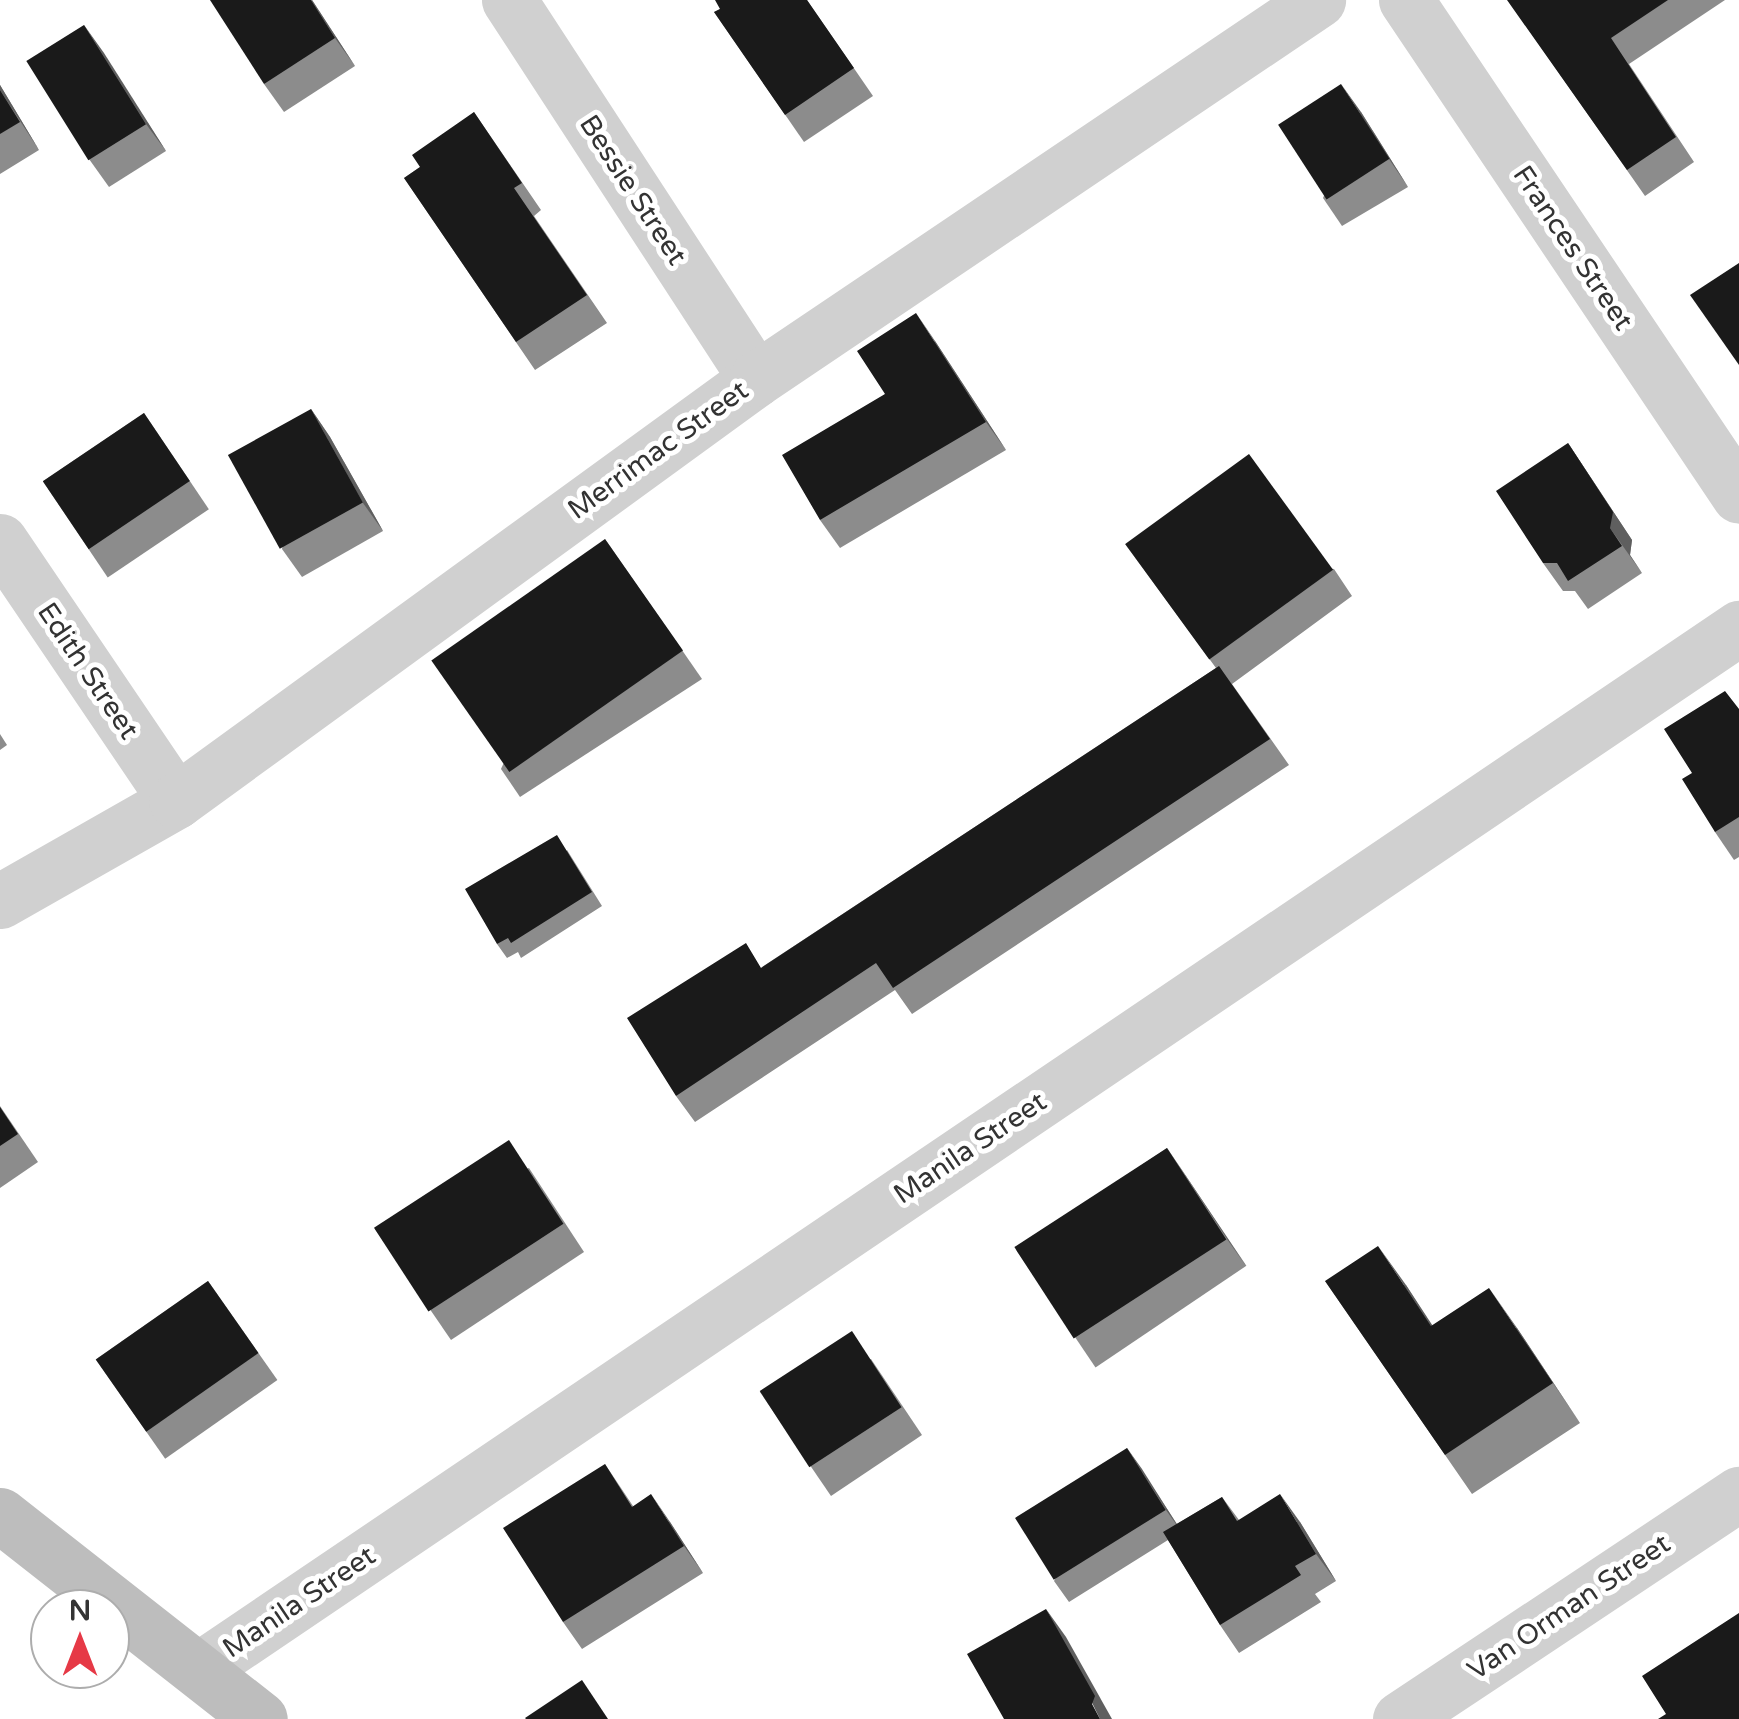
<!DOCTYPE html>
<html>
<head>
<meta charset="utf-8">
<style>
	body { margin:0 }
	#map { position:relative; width:1739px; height:1719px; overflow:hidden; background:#fff; font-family:"Varela Round",sans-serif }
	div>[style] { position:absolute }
	.street>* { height:55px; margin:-27.5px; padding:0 27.5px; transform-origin:27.5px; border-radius:27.5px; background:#d0d0d0 }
	.secondary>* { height:55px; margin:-27.5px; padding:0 27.5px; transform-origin:27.5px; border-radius:27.5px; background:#bdbdbd }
	.wall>* { inset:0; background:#8c8c8c; transform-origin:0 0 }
	.shaded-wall>* { inset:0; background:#5f5f5f }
	.building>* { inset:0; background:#1a1a1a; transform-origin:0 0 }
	span { translate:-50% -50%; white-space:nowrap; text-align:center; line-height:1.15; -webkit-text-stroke:10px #fff; paint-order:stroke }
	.street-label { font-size:28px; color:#333 }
	.north { position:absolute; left:30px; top:1589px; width:100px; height:100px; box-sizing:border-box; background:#fff; border:2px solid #adadad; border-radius:50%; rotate:0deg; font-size:28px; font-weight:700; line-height:40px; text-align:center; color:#333 }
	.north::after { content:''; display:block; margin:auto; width:35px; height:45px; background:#e63946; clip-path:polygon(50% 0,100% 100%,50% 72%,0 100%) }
</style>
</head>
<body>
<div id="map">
	<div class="street">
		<div style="left:509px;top:0;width:452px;rotate:56.9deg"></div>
		<div style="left:1406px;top:0;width:597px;rotate:56.12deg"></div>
		<div style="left:0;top:541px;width:314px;rotate:55.9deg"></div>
		<div style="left:0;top:901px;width:202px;rotate:-29.6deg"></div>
		<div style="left:176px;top:801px;width:717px;rotate:-36.04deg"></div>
		<div style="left:756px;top:379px;width:678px;rotate:-33.99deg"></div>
		<div style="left:201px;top:1668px;width:1857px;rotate:-34.07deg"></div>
		<div style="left:1400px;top:1719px;width:407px;rotate:-33.6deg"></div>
	</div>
	<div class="secondary">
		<div style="left:0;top:1515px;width:330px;rotate:38.1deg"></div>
	</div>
	<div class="wall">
		<div style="clip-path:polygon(312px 0,355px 66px,284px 112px,264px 84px)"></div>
		<div style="clip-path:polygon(807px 0,873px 96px,804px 142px,714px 12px,720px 9px)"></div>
		<div style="clip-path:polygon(1508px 0,1725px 0,1629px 64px,1694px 162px,1645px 196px)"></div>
		<div style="clip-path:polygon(84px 25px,166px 151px,109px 187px,89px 159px)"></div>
		<div style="clip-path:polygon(0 85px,39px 150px,0 174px)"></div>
		<div style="clip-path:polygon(474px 112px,541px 210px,534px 216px,607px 323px,535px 370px,404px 178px,420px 167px)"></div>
		<div style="clip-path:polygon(1361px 112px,1408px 187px,1342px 226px,1323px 198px)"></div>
		<div style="clip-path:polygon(935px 341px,1006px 450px,840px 548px,820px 520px,885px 394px)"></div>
		<div style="clip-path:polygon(311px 409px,330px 437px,383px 531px,302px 577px,282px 549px)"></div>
		<div style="left:144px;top:413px;width:116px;height:122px;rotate:56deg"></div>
		<div style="clip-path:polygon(1568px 443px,1632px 540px,1630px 555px,1642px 573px,1588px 609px,1575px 591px,1563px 591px,1543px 563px)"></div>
		<div style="clip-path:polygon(605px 539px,702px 679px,520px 797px,501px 769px)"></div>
		<div style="clip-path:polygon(1125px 544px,1334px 569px,1352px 596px,1232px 684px,1289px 765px,912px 1014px,895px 990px,695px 1122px,676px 1096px,762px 967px,1216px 668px)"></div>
		<div style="clip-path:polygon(1739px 709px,1739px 857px,1734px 860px,1715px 832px,1692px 773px)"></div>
		<div style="clip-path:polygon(0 734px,7px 745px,0 750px)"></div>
		<div style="clip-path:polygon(567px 850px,602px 906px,521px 958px,518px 952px,507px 958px,497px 944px)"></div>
		<div style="clip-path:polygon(0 1106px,38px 1162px,0 1188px)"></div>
		<div style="left:1167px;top:1148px;width:142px;height:182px;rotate:56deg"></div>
		<div style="clip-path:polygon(529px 1168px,584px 1252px,451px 1340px,375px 1229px)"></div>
		<div style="left:208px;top:1281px;width:121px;height:137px;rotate:55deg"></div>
		<div style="clip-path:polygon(1325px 1281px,1406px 1285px,1432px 1326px,1517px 1328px,1580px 1423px,1472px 1494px)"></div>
		<div style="clip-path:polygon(871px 1359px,922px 1435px,831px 1496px,760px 1392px)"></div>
		<div style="clip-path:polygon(1127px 1448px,1177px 1524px,1222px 1497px,1239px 1520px,1300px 1522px,1336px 1581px,1315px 1594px,1321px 1602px,1239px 1653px,1220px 1625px,1168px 1540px,1069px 1602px,1054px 1581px)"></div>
		<div style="clip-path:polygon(605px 1464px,633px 1506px,670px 1522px,703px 1573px,582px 1649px,563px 1622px)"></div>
	</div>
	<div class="shaded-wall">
		<div style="clip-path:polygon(311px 0,312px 0,355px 66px,335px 38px)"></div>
		<div style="clip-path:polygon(84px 25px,104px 53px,166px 151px,146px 124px)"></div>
		<div style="clip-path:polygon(1341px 84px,1361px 112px,1408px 187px,1389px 159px)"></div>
		<div style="clip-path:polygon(0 85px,39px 150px,0 90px)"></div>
		<div style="clip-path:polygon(916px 313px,935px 341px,1006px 450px,986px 422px)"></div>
		<div style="clip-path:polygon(311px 409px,330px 437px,383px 531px,363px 503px)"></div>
		<div style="clip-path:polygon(1568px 443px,1632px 540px,1630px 555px,1642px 573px,1610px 528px)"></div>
		<div style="clip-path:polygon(1167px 1148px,1186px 1176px,1246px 1266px,1227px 1239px)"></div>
		<div style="clip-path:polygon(1378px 1246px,1406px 1285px,1459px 1366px,1431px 1326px)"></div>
		<div style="clip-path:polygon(1489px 1288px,1517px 1328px,1580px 1423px,1553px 1383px)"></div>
		<div style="clip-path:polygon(1127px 1448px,1142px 1469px,1181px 1531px,1166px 1510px)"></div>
		<div style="clip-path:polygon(651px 1494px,670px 1522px,703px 1573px,684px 1546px)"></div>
		<div style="clip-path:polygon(1280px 1494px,1300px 1522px,1336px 1581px,1316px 1554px)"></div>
		<div style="clip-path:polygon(1046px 1609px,1066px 1637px,1112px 1719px,1100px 1719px)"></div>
	</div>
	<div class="building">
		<div style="clip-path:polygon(210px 0,311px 0,335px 38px,264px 84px)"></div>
		<div style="clip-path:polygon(715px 0,807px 0,854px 68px,785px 115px,714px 12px,720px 9px)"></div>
		<div style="clip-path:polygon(1507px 0,1668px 0,1611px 38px,1676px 137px,1627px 170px)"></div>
		<div style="left:84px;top:25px;width:117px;height:68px;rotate:58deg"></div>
		<div style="left:1341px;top:84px;width:89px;height:75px;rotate:57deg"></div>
		<div style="clip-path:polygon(0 90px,20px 122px,0 134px)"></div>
		<div style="clip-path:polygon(474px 112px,522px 183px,514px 188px,587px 295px,516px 342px,404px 178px,420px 167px,412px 155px)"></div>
		<div style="clip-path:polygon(1739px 263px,1739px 365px,1690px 295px)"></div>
		<div style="clip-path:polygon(916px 313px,986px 422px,820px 520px,782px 455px,885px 394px,857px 351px)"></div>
		<div style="left:311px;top:409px;width:107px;height:95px;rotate:61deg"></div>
		<div style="left:144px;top:413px;width:82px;height:122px;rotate:56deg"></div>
		<div style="clip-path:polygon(1568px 443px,1613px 512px,1610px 528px,1622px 546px,1568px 581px,1557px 563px,1543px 563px,1496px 491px)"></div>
		<div style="left:1249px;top:454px;width:143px;height:153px;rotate:54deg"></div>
		<div style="left:605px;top:539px;width:136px;height:212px;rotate:55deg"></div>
		<div style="clip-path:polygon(1219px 666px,1270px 739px,893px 988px,876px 963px,676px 1096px,627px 1018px,746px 943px,761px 968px)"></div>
		<div style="clip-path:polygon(1725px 691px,1739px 709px,1739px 817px,1715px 832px,1682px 779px,1692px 773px,1664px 729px)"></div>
		<div style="clip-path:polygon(557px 835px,592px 892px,511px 943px,508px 938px,497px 944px,465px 889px)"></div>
		<div style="clip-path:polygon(0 1107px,18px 1134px,0 1146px)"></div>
		<div style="left:509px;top:1140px;width:100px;height:161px;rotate:57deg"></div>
		<div style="left:1167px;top:1148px;width:109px;height:182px;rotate:57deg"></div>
		<div style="clip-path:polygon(1378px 1246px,1431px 1326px,1489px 1288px,1553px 1383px,1445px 1455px,1325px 1281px)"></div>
		<div style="left:208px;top:1281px;width:88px;height:137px;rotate:55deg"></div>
		<div style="left:852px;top:1331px;width:91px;height:110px;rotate:57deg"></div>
		<div style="left:1127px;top:1448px;width:73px;height:132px;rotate:58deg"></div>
		<div style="clip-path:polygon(605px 1464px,632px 1507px,651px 1494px,684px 1546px,563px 1622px,503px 1528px)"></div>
		<div style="clip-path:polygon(1280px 1494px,1316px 1554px,1295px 1566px,1301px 1575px,1220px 1625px,1163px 1532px,1222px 1497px,1237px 1521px)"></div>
		<div style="clip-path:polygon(1046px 1609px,1095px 1696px,1092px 1704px,1100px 1719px,1004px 1719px,967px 1654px)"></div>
		<div style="clip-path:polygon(1739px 1613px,1739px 1719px,1658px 1719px,1666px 1714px,1642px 1676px)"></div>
		<div style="clip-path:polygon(582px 1680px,608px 1719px,526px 1719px,525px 1718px)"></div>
	</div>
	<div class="street-label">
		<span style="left:633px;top:190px;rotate:57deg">Bessie Street</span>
		<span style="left:1573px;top:248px;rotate:56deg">Frances Street</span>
		<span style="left:658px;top:450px;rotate:-36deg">Merrimac Street</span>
		<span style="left:88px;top:671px;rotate:56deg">Edith Street</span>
		<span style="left:970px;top:1148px;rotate:-34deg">Manila Street</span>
		<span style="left:299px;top:1602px;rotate:-34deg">Manila Street</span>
		<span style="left:1569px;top:1607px;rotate:-34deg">Van Orman Street</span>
	</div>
	<div class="north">N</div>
</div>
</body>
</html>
